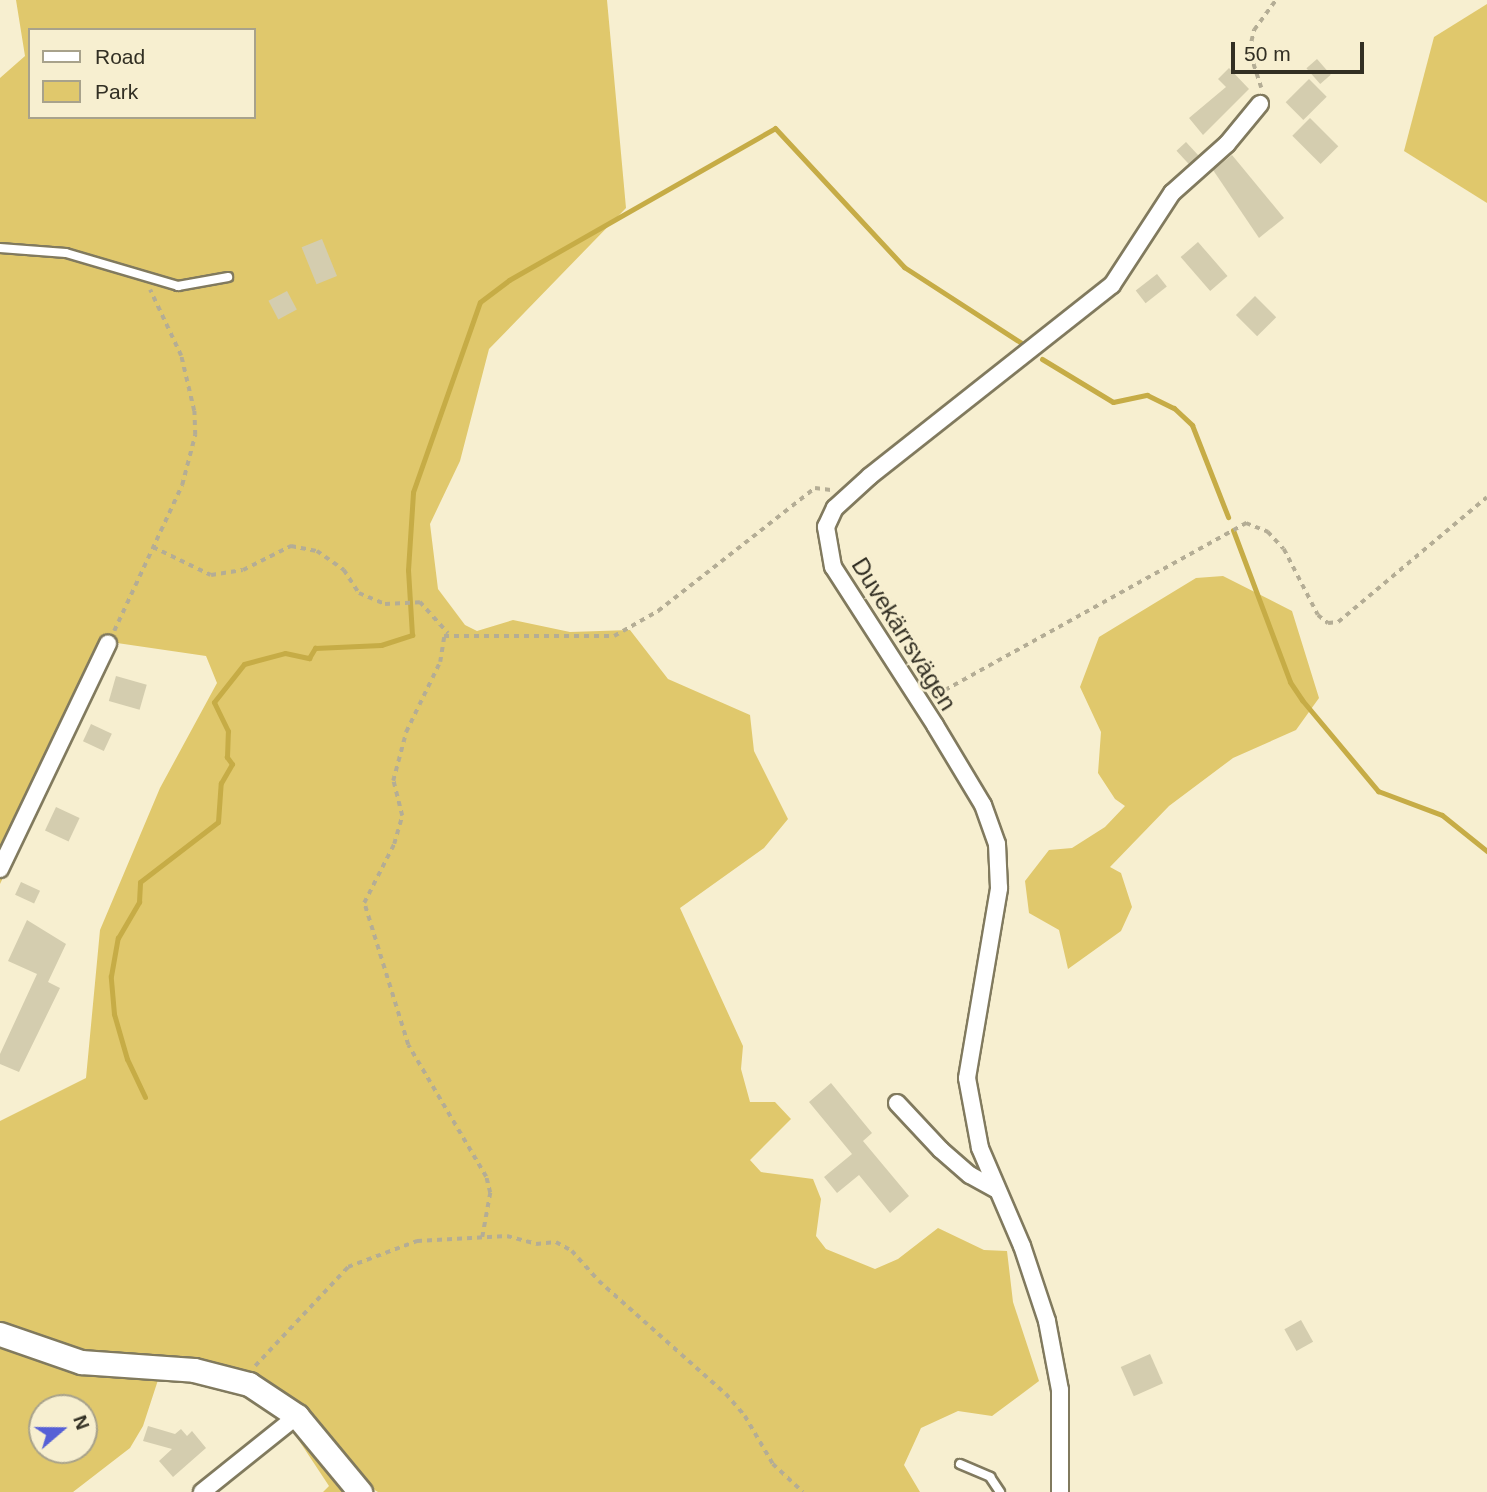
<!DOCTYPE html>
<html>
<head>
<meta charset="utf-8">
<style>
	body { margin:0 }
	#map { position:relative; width:1487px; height:1492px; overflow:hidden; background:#f7efd0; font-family:Arial,sans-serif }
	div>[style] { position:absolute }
	.green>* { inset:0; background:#e0c86c }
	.stream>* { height:5px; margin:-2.5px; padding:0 2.5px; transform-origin:2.5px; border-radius:2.5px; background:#c6ac46 }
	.building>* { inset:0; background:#d4cdaf; transform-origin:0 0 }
	.path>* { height:3.5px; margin-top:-1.75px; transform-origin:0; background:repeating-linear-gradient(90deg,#b4ad95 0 5px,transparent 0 10px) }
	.roads { filter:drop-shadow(2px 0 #817a5e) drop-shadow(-2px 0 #817a5e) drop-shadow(0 2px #817a5e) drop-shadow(0 -2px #817a5e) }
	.lane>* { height:8px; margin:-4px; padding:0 4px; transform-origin:4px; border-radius:4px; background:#fff }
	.street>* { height:16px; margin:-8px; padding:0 8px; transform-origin:8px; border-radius:8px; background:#fff }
	.secondary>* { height:23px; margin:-11.5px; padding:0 11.5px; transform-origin:11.5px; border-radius:11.5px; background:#fff }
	span { translate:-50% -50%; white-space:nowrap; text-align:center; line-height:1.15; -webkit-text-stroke:5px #f7efd0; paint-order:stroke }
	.street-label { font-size:24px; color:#322f23 }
	.legend { position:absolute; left:28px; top:28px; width:228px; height:91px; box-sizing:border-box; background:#f7efd0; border:2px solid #a8a28b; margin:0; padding:9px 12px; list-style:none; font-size:21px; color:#322f23 }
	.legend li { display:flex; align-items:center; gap:14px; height:35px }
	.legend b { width:35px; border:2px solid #a8a28b }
	.north { position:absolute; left:28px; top:1394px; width:70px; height:70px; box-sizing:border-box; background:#f7efd0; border:2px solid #a8a28b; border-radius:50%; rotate:70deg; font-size:19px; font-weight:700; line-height:28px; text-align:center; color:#322f23 }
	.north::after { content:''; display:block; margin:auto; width:24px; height:32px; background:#5660d6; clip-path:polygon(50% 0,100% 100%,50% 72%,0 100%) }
	.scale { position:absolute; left:1231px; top:42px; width:133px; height:32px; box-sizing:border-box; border:4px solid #322f23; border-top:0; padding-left:9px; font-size:21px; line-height:24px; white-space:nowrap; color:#322f23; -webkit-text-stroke:5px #f7efd0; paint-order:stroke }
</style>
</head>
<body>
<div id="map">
	<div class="green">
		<div style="clip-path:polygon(evenodd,16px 0,607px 0,626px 208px,489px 349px,460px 461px,430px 524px,438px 589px,465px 625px,477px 631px,513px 620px,570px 632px,630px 630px,668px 679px,750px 715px,754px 751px,788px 819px,764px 848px,680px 908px,743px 1046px,741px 1069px,750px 1102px,775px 1102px,791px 1119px,750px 1160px,761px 1172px,813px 1179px,821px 1199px,816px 1236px,826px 1249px,875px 1269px,898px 1259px,938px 1228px,984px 1250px,1007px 1251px,1013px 1302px,1039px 1381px,992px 1416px,958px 1411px,921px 1428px,904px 1465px,920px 1492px,378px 1492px,364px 1484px,355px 1492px,323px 1492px,329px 1486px,294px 1433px,273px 1411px,236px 1392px,204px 1383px,158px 1380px,143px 1426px,130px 1448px,73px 1492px,0 1492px,0 1121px,86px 1078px,100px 930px,160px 788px,217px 683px,206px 656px,117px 643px,0 884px,0 78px,25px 56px,16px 0,30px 30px,254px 30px,254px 117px,30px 117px,30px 30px,16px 0,42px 1408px,84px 1408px,84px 1450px,42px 1450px,42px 1408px)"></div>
		<div style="clip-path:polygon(1487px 4px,1487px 203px,1404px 151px,1434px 37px)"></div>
		<div style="clip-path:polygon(1223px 576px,1292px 611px,1319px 698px,1296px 730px,1233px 758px,1169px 806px,1110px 867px,1121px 873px,1132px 907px,1121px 931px,1068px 969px,1059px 930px,1029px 913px,1025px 881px,1049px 850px,1072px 848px,1105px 827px,1125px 806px,1115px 799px,1098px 773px,1101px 732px,1080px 687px,1099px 637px,1196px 578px)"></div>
	</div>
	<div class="stream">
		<div style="left:1042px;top:359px;width:83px;rotate:31.2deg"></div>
		<div style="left:1113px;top:402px;width:35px;rotate:-12deg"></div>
		<div style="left:1147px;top:395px;width:30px;rotate:26deg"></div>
		<div style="left:1174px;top:408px;width:25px;rotate:43deg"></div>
		<div style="left:1192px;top:425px;width:99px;rotate:68.6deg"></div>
		<div style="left:1233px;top:530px;width:162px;rotate:69.4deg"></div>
		<div style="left:1290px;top:682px;width:22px;rotate:56deg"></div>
		<div style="left:1302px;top:700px;width:119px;rotate:50.1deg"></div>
		<div style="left:1378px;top:791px;width:68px;rotate:20.6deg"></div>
		<div style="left:1442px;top:815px;width:58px;rotate:38.7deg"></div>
		<div style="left:145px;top:1097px;width:42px;rotate:-115.3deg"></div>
		<div style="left:127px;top:1059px;width:47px;rotate:-106.1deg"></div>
		<div style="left:114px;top:1014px;width:38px;rotate:-95deg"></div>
		<div style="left:111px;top:976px;width:39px;rotate:-80deg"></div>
		<div style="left:118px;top:938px;width:42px;rotate:-59.7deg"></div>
		<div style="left:139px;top:902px;width:20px;rotate:-87deg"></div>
		<div style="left:140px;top:882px;width:98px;rotate:-37.6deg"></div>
		<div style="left:218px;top:822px;width:39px;rotate:-86deg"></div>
		<div style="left:221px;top:783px;width:22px;rotate:-60deg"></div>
		<div style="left:232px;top:764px;width:9px;rotate:-126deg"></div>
		<div style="left:227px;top:757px;width:26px;rotate:-88deg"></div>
		<div style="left:228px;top:731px;width:32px;rotate:-116deg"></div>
		<div style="left:214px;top:702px;width:48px;rotate:-51.7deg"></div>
		<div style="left:244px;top:664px;width:42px;rotate:-15deg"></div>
		<div style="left:285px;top:653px;width:25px;rotate:12deg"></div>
		<div style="left:309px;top:658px;width:12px;rotate:-59deg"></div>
		<div style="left:315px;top:648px;width:66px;rotate:-2.6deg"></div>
		<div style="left:381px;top:645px;width:33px;rotate:-18deg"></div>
		<div style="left:412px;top:635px;width:65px;rotate:-93.5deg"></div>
		<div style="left:408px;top:570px;width:78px;rotate:-86.3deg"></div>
		<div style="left:413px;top:492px;width:201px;rotate:-70.6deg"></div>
		<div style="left:480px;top:302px;width:36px;rotate:-37deg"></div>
		<div style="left:509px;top:280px;width:306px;rotate:-29.7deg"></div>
		<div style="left:775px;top:128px;width:190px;rotate:47.1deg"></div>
		<div style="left:904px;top:267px;width:142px;rotate:32.9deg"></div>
	</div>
	<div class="building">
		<div style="left:1317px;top:59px;width:21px;height:14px;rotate:49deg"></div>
		<div style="clip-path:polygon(1229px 68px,1249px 89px,1203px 135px,1189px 118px,1226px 87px,1218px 79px)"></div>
		<div style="left:1309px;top:79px;width:25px;height:33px;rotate:45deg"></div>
		<div style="left:1310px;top:118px;width:40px;height:25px;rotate:45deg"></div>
		<div style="left:1186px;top:142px;width:18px;height:13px;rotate:47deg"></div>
		<div style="clip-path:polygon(1232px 155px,1284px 218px,1259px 238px,1213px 170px)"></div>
		<div style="left:322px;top:239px;width:40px;height:22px;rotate:68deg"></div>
		<div style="left:1198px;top:242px;width:45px;height:23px;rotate:49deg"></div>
		<div style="left:1157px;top:274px;width:16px;height:27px;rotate:52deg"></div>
		<div style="left:287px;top:291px;width:21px;height:21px;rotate:62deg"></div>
		<div style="left:1255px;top:296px;width:30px;height:27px;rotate:45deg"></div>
		<div style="left:116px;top:676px;width:32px;height:26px;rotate:16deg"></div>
		<div style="left:91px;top:724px;width:23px;height:19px;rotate:25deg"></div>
		<div style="left:56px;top:807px;width:26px;height:26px;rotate:25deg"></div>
		<div style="left:21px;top:882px;width:21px;height:14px;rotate:25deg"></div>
		<div style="clip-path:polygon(27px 920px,66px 944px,48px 982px,60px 988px,19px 1072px,0 1064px,0 1054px,37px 974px,8px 961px)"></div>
		<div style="clip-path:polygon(831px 1083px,872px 1133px,863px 1141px,909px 1196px,890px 1213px,859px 1175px,837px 1193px,824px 1177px,852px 1154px,809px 1102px)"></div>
		<div style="left:1301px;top:1320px;width:25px;height:19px;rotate:61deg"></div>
		<div style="left:1150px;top:1354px;width:32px;height:32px;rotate:66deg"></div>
		<div style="clip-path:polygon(148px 1426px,175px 1434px,181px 1429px,187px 1436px,192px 1431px,206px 1448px,173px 1477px,159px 1461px,172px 1449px,143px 1441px)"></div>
	</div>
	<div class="path">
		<div style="left:1261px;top:88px;width:39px;rotate:-108deg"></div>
		<div style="left:1249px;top:51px;width:22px;rotate:-77deg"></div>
		<div style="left:1254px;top:30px;width:37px;rotate:-54deg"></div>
		<div style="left:153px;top:547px;width:64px;rotate:25.8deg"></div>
		<div style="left:211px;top:575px;width:32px;rotate:-9deg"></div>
		<div style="left:243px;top:570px;width:54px;rotate:-26.6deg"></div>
		<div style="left:291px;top:546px;width:26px;rotate:11deg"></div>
		<div style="left:317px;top:551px;width:33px;rotate:35deg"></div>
		<div style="left:344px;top:570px;width:27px;rotate:57deg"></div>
		<div style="left:359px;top:593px;width:28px;rotate:23deg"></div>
		<div style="left:385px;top:604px;width:35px;rotate:-3deg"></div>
		<div style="left:420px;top:602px;width:42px;rotate:47.9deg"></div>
		<div style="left:114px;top:631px;width:161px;rotate:-65deg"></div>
		<div style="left:182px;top:485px;width:52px;rotate:-75.4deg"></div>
		<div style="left:195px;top:435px;width:24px;rotate:-92deg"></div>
		<div style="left:194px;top:411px;width:57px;rotate:-103.3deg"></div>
		<div style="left:181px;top:356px;width:73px;rotate:-115.2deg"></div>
		<div style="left:936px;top:695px;width:355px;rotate:-29deg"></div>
		<div style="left:1246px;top:523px;width:24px;rotate:22deg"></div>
		<div style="left:1268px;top:532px;width:23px;rotate:47deg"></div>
		<div style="left:1284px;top:549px;width:74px;rotate:62.7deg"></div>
		<div style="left:1318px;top:615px;width:13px;rotate:39deg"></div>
		<div style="left:1328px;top:623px;width:10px;rotate:-6deg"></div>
		<div style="left:1338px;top:622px;width:194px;rotate:-40deg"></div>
		<div style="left:482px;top:1237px;width:45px;rotate:-79.7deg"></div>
		<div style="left:490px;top:1193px;width:16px;rotate:-104deg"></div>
		<div style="left:486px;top:1177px;width:153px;rotate:-120.6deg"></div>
		<div style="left:408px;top:1045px;width:149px;rotate:-107.2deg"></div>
		<div style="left:364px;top:903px;width:66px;rotate:-63deg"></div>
		<div style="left:394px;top:844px;width:29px;rotate:-74deg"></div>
		<div style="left:402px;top:816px;width:36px;rotate:-104deg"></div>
		<div style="left:393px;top:781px;width:51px;rotate:-75.1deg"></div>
		<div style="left:406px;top:732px;width:78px;rotate:-64.1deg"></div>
		<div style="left:440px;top:662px;width:26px;rotate:-81deg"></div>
		<div style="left:444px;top:636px;width:170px"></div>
		<div style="left:614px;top:636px;width:51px;rotate:-29.6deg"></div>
		<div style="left:658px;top:611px;width:199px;rotate:-38.1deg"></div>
		<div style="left:815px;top:488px;width:16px;rotate:7deg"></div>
		<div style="left:255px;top:1366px;width:136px;rotate:-46.8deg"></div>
		<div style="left:348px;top:1267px;width:74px;rotate:-20.6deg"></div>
		<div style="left:417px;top:1241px;width:90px;rotate:-3.2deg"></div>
		<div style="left:507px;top:1236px;width:30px;rotate:15deg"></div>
		<div style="left:536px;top:1244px;width:20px;rotate:-6deg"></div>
		<div style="left:556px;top:1242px;width:18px;rotate:29deg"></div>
		<div style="left:572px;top:1251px;width:40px;rotate:48deg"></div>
		<div style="left:599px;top:1281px;width:170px;rotate:41.7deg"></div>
		<div style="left:726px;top:1394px;width:29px;rotate:49deg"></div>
		<div style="left:745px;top:1416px;width:56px;rotate:59.7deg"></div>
		<div style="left:773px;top:1464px;width:41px;rotate:43deg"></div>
	</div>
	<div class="roads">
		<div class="lane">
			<div style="left:0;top:248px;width:66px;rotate:4.3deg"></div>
			<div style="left:66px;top:253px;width:117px;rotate:16.4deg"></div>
			<div style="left:178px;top:286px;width:51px;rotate:-10.2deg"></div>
			<div style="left:960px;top:1464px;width:33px;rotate:23deg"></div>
			<div style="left:990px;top:1477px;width:18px;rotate:56deg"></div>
		</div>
		<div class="street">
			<div style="left:0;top:869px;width:250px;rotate:-64.4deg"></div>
			<div style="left:897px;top:1103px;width:64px;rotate:46.9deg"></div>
			<div style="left:941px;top:1150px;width:38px;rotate:41deg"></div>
			<div style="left:970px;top:1175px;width:29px;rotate:29deg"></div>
			<div style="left:202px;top:1492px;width:122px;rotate:-38.7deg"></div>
			<div style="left:1060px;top:1492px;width:102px;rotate:-90deg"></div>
			<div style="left:1060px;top:1390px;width:70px;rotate:-100.7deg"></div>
			<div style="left:1047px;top:1321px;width:79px;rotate:-108.4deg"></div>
			<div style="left:1022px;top:1246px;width:107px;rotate:-113.2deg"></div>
			<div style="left:980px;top:1148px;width:71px;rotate:-100.5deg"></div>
			<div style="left:967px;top:1078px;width:193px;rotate:-80.4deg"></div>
			<div style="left:999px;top:888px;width:44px;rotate:-92.6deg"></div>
			<div style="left:997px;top:844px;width:41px;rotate:-109.7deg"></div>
			<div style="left:983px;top:805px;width:93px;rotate:-121deg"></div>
			<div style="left:935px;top:725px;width:188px;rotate:-122.8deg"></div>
			<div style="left:833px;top:567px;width:41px;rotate:-99.9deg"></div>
			<div style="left:826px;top:527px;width:21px;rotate:-65deg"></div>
			<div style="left:835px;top:508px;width:47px;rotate:-42.4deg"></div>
			<div style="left:870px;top:476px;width:308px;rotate:-38.3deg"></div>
			<div style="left:1112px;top:285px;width:110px;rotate:-56.9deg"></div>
			<div style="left:1172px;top:193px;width:74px;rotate:-41.7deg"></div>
			<div style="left:1227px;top:144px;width:52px;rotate:-50.5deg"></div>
		</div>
		<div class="secondary">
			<div style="left:0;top:1334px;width:86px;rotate:19.1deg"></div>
			<div style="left:81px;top:1362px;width:113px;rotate:4deg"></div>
			<div style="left:194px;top:1370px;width:57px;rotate:14.3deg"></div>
			<div style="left:249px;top:1384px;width:58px;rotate:33.7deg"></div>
			<div style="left:297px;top:1416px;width:99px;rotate:50.3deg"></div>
		</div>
	</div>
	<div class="street-label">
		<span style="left:904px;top:634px;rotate:58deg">Duvekärrsvägen</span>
	</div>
	<ul class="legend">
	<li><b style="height:9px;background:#fff"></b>Road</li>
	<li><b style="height:19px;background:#e0c86c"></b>Park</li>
	</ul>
	<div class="north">N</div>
	<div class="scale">50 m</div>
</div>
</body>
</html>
